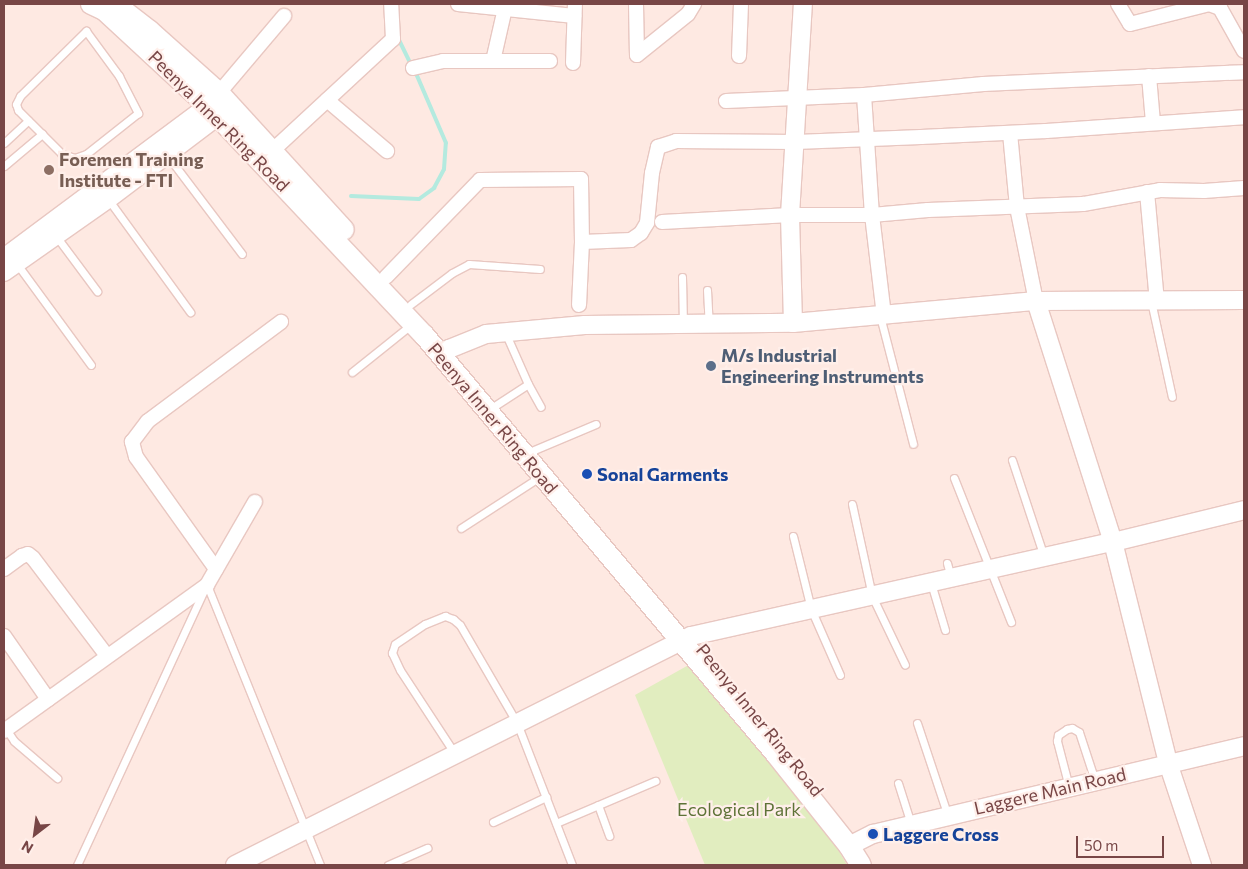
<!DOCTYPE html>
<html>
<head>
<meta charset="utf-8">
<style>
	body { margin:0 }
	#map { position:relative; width:1248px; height:869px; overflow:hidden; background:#fee9e2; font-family:Commissioner,sans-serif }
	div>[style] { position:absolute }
	.green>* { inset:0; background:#e1edbf }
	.stream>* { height:4px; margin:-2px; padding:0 2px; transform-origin:2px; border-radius:2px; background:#b4eadf }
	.roads { filter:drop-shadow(1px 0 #e8c7c1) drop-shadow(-1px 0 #e8c7c1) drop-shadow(0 1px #e8c7c1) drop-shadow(0 -1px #e8c7c1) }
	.service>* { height:7px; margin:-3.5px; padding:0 3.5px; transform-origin:3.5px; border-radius:3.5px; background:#fff }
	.minor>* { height:14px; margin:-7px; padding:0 7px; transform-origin:7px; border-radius:7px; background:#fff }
	.tertiary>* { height:18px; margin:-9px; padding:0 9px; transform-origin:9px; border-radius:9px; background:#fff }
	.secondary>* { height:20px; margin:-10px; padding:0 10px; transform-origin:10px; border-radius:10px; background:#fff }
	.dots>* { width:14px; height:14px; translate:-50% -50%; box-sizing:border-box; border:2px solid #ffefea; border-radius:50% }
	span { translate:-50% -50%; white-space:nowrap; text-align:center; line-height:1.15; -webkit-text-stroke:4.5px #ffefea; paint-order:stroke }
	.street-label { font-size:18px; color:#784646 }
	.education-label { font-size:18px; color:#785e54; font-weight:700 }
	.left { translate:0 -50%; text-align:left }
	.service-label { font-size:18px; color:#4e5e75; font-weight:700 }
	.transit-label { font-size:18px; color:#164399; font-weight:700 }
	.park-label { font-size:18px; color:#5e7337 }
	.frame { position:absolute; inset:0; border:5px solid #784646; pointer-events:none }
	.north { position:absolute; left:10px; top:809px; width:50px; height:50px; -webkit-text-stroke:4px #ffefea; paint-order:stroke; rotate:210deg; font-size:14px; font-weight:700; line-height:20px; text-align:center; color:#784646 }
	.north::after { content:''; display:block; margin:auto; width:18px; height:22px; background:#784646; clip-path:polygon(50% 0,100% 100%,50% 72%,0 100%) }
	.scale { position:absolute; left:1076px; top:836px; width:88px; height:22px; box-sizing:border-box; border:2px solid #784646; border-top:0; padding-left:6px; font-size:15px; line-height:18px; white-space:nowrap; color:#784646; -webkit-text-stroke:4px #ffefea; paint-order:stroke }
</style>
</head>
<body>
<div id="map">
	<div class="green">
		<div style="clip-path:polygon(694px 662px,835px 844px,847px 865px,705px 865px,635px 695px)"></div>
	</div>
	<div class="stream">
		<div style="left:398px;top:38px;width:30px;rotate:64deg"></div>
		<div style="left:351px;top:196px;width:68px;rotate:2.5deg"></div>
		<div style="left:419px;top:199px;width:19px;rotate:-36deg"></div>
		<div style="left:434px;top:188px;width:21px;rotate:-62deg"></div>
		<div style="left:444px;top:169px;width:26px;rotate:-86deg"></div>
		<div style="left:446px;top:143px;width:78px;rotate:-113.3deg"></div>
	</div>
	<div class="roads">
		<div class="service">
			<div style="left:86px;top:31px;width:56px;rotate:53.7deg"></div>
			<div style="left:119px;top:76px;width:42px;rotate:62.8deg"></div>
			<div style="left:138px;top:113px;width:66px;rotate:141.7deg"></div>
			<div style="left:86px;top:154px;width:12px;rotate:160deg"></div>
			<div style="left:75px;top:158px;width:14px;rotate:-163deg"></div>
			<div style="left:62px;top:154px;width:62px;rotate:-135deg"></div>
			<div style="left:18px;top:110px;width:6px;rotate:-108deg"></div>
			<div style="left:16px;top:104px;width:9px;rotate:-63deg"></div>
			<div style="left:20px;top:96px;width:93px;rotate:-44.6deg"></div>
			<div style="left:4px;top:143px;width:33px;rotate:-43deg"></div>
			<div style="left:167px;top:155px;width:124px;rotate:52.9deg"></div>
			<div style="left:4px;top:166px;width:50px;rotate:-40.1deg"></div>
			<div style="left:108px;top:199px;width:140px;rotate:54deg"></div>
			<div style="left:56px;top:236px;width:69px;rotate:53.3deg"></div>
			<div style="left:17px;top:264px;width:125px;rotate:53.8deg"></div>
			<div style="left:682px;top:277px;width:47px;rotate:88.8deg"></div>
			<div style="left:707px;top:290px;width:34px;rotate:87deg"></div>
			<div style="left:1151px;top:301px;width:98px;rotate:77.7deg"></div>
			<div style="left:411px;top:304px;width:51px;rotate:-37.1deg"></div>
			<div style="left:452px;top:273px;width:19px;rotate:-28deg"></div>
			<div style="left:469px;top:264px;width:71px;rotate:4deg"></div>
			<div style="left:880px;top:316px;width:132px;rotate:75.5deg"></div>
			<div style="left:352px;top:372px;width:77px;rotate:-38.7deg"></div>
			<div style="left:528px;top:384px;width:26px;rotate:61deg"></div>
			<div style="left:496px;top:405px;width:38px;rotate:-33deg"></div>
			<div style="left:528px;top:384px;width:57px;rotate:-113.9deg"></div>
			<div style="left:534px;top:450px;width:67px;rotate:-22.8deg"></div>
			<div style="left:1012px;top:460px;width:102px;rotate:71.7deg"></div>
			<div style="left:954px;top:478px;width:155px;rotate:68.4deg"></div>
			<div style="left:852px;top:504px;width:94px;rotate:77.7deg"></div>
			<div style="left:872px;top:596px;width:76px;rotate:64.4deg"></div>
			<div style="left:461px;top:528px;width:95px;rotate:-33deg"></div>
			<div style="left:793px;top:536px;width:75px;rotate:76.1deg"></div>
			<div style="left:811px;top:609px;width:72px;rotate:66.3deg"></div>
			<div style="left:947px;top:563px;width:16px;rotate:75deg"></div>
			<div style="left:931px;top:583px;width:49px;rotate:73.4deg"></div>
			<div style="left:207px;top:585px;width:302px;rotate:68deg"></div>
			<div style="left:917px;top:723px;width:98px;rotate:71.6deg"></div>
			<div style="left:6px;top:729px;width:14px;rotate:56deg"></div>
			<div style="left:14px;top:741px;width:57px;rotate:40.7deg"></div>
			<div style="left:455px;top:754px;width:100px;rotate:-123.2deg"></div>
			<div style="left:400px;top:670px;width:19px;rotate:-115deg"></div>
			<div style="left:392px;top:653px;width:9px;rotate:-72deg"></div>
			<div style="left:395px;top:644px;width:36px;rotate:-34deg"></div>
			<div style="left:425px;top:624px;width:22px;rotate:-22deg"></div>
			<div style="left:445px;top:616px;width:9px;rotate:21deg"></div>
			<div style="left:453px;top:619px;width:9px;rotate:41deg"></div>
			<div style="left:460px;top:625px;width:113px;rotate:59.8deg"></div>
			<div style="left:517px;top:723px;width:152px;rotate:68.8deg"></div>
			<div style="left:898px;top:783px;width:43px;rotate:72.4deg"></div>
			<div style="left:1069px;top:787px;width:48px;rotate:-104.6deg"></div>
			<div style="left:1057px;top:741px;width:6px;rotate:-81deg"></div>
			<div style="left:1058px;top:735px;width:11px;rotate:-34deg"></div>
			<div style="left:1067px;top:729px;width:5px;rotate:-11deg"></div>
			<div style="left:1072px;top:728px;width:8px;rotate:30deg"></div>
			<div style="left:1079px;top:732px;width:52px;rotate:71.9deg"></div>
			<div style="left:598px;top:805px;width:33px;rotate:70deg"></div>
			<div style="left:493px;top:822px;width:59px;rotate:-25.3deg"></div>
			<div style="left:556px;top:823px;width:108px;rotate:-23deg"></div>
			<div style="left:77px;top:865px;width:301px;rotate:-65.2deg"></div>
			<div style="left:388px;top:865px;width:43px;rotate:-23.6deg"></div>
		</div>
		<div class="minor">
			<div style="left:458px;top:4px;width:117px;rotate:5.9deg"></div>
			<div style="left:636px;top:4px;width:51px;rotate:88.9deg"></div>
			<div style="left:637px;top:55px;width:65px;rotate:-38.8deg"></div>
			<div style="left:688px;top:14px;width:12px;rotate:-59deg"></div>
			<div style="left:1118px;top:4px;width:23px;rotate:59deg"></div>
			<div style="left:1130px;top:24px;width:81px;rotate:-14.2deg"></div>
			<div style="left:1209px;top:4px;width:12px;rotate:20deg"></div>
			<div style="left:1220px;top:8px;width:49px;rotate:60.8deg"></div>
			<div style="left:739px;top:56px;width:52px;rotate:-87.8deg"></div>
			<div style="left:493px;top:61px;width:57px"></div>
			<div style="left:573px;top:63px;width:59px;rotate:-88.1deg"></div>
			<div style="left:413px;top:68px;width:31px;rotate:-13deg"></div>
			<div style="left:443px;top:61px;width:50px"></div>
			<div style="left:493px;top:61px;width:58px;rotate:-77.2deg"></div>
			<div style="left:1149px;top:76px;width:47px;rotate:85.1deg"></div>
			<div style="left:219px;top:93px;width:101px;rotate:-49.8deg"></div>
			<div style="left:864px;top:95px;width:120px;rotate:86.2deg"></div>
			<div style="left:872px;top:215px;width:101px;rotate:83.2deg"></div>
			<div style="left:327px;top:100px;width:79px;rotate:40.4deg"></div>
			<div style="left:726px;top:101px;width:138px;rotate:-2.5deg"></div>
			<div style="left:864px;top:95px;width:120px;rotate:-5.3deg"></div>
			<div style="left:983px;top:84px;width:261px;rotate:-2.6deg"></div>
			<div style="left:1010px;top:133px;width:74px;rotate:84.6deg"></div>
			<div style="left:1017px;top:207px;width:96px;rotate:78.6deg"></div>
			<div style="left:272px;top:151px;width:165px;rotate:-42.8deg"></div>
			<div style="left:393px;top:39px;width:35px;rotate:-93deg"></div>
			<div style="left:1147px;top:192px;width:109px;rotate:84.8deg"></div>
			<div style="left:662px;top:222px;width:128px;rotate:-3.1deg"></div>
			<div style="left:790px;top:215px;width:82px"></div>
			<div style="left:872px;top:215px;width:56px;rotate:-5.1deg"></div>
			<div style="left:928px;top:210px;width:155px;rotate:-2.2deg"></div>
			<div style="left:1083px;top:204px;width:78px;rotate:-10.3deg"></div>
			<div style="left:1160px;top:190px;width:44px;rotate:1.3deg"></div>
			<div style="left:1204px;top:191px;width:40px;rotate:-4.3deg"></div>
			<div style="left:582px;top:242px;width:49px;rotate:-2.3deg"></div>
			<div style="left:631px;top:240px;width:12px;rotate:-35deg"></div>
			<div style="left:641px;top:233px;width:12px;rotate:-59deg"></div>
			<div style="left:647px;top:223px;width:50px;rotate:-84.3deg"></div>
			<div style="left:652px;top:173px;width:27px;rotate:-77deg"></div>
			<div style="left:658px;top:147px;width:19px;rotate:-18deg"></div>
			<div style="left:676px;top:141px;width:120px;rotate:0.5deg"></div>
			<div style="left:796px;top:142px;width:125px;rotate:-2.3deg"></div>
			<div style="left:921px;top:137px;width:125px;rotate:-2.7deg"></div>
			<div style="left:1046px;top:131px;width:198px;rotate:-4deg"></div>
			<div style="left:386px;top:277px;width:135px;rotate:-45.9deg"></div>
			<div style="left:480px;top:180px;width:101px;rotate:-0.6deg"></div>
			<div style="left:581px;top:179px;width:63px;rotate:89.1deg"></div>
			<div style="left:582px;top:242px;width:63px;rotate:92.7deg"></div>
			<div style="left:4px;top:569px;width:22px;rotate:-36deg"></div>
			<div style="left:22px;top:556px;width:6px;rotate:-18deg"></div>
			<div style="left:28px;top:554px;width:6px;rotate:39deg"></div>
			<div style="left:33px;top:558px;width:123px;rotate:52.9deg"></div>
			<div style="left:216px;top:569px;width:138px;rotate:-125.5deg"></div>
			<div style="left:136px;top:457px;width:16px;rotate:-105deg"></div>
			<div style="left:132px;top:442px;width:26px;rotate:-53deg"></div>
			<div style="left:148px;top:421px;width:166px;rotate:-36.7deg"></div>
			<div style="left:4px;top:636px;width:77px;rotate:55.1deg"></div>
			<div style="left:4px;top:731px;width:250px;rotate:-35.7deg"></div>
			<div style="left:207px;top:585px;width:96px;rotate:-60deg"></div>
		</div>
		<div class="tertiary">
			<div style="left:4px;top:258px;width:254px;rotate:-36.7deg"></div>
			<div style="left:208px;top:106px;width:13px;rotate:-51deg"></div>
			<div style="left:4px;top:272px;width:127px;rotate:-35.1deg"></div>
			<div style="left:108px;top:199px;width:149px;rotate:-37.1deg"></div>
			<div style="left:1036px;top:301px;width:253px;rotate:72.3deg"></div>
			<div style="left:1113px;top:542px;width:228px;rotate:76deg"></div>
			<div style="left:1168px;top:763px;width:108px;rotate:71.6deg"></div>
			<div style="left:793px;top:323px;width:108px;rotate:-91.6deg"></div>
			<div style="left:790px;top:215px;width:211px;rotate:-86.5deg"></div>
			<div style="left:440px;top:355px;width:11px;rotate:-34deg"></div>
			<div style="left:449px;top:349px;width:40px;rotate:-22deg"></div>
			<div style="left:486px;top:334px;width:99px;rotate:-5.2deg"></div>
			<div style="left:585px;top:325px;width:208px;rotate:-0.6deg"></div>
			<div style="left:793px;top:323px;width:244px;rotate:-5.2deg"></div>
			<div style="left:1036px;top:301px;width:208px;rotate:-0.3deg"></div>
			<div style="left:849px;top:846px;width:27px;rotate:-27deg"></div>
			<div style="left:873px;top:834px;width:381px;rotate:-13.3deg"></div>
			<div style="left:235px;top:865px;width:510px;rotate:-26.67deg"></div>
			<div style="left:691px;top:636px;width:432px;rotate:-12.6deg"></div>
			<div style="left:1113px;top:542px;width:135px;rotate:-13.7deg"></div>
		</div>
		<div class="secondary">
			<div style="left:91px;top:4px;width:14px;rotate:25deg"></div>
			<div style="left:104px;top:10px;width:142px;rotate:42.7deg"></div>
			<div style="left:208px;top:106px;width:315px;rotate:46.7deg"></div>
			<div style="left:424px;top:335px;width:546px;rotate:49.98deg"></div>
			<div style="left:775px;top:753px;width:119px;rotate:51.5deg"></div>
			<div style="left:849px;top:846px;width:22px;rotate:58deg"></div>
			<div style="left:115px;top:4px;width:44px;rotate:37.6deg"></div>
			<div style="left:150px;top:31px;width:93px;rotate:41.9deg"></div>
			<div style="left:219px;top:93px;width:185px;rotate:47.6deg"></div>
		</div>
	</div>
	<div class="dots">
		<div style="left:49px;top:170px;background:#8d6e63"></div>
		<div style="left:711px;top:366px;background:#5c6f8a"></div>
		<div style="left:587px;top:474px;background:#1a4fb4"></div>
		<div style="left:873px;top:834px;background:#1a4fb4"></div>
	</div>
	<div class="street-label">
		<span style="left:219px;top:121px;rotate:45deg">Peenya Inner Ring Road</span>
		<span style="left:493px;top:418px;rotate:50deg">Peenya Inner Ring Road</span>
		<span style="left:760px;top:720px;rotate:51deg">Peenya Inner Ring Road</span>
		<span style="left:1050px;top:791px;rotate:-13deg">Laggere Main Road</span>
	</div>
	<div class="education-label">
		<span class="left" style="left:59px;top:170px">Foremen Training<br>Institute - FTI</span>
	</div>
	<div class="service-label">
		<span class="left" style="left:721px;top:366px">M/s Industrial<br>Engineering Instruments</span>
	</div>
	<div class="transit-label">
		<span class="left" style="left:597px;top:474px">Sonal Garments</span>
		<span class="left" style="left:883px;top:834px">Laggere Cross</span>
	</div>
	<div class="park-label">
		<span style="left:739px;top:809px">Ecological Park</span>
	</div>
	<div class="frame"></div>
	<div class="north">N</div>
	<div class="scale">50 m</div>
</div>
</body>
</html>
